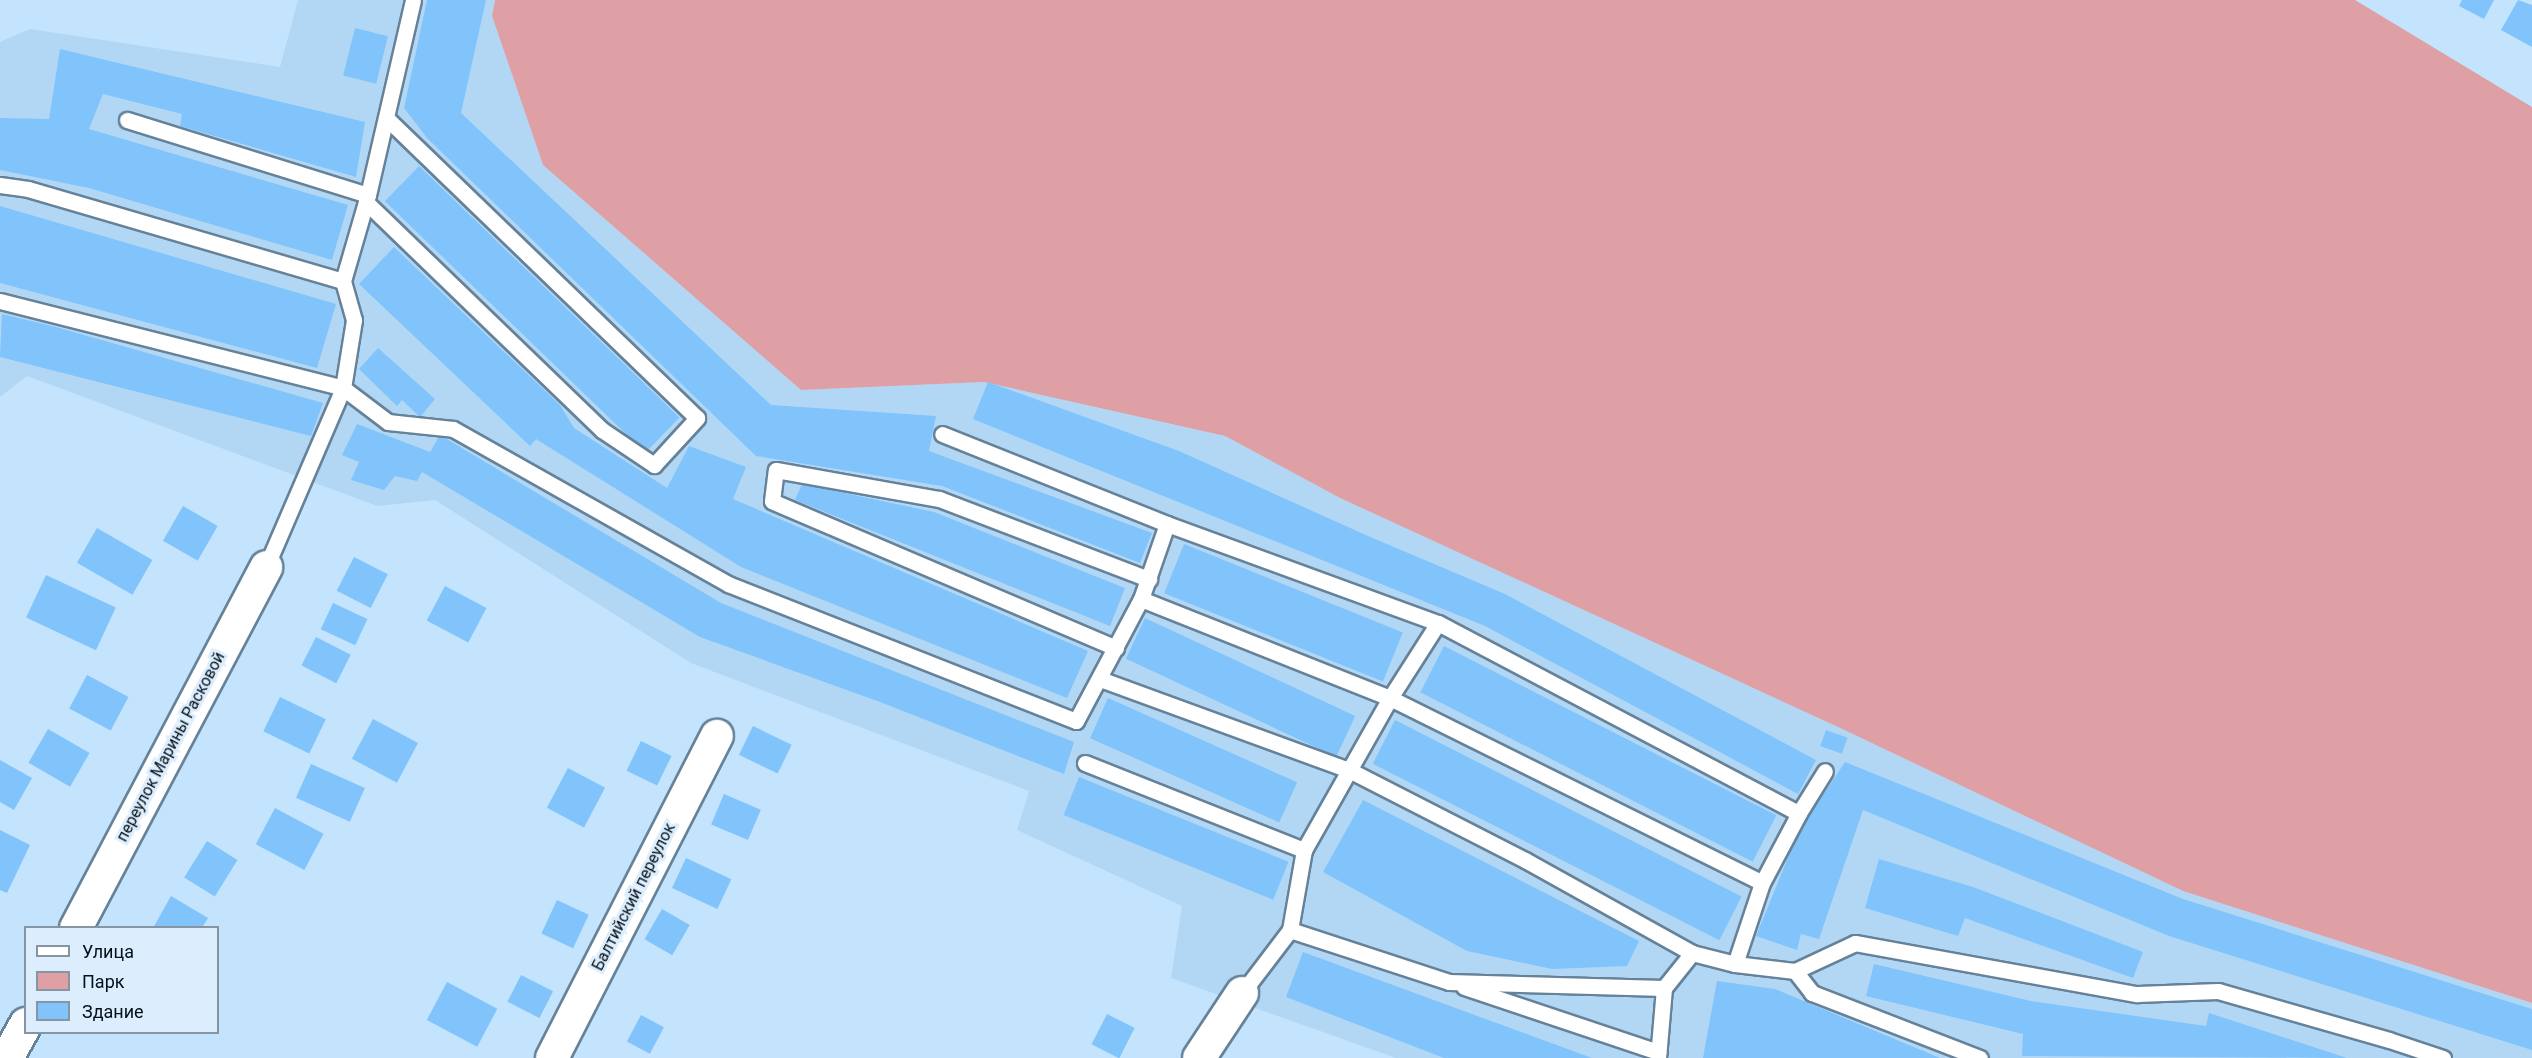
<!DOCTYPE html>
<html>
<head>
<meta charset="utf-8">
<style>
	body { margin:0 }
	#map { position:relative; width:2532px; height:1058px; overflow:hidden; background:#c4e3fd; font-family:Roboto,sans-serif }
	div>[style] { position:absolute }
	.built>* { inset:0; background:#b2d7f5 }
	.green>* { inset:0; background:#dea0a5 }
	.building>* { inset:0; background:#80c4fb; transform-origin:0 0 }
	.roads { filter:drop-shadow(2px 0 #668299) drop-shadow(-2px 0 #668299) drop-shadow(0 2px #668299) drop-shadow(0 -2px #668299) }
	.lane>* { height:15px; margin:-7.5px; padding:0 7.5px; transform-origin:7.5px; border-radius:7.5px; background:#fff }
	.street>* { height:32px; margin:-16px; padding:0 16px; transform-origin:16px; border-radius:16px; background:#fff }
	span { translate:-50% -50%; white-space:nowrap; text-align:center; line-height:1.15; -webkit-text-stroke:6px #dceefe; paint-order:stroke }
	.street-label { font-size:16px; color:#051018 }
	.legend { position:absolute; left:24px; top:926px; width:195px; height:108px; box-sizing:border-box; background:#dceefe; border:2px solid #8695a2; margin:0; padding:8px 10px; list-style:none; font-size:18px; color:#051018 }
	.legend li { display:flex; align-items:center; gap:12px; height:30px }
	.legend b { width:30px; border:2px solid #8695a2 }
</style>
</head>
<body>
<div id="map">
	<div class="built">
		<div style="clip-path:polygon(298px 0,495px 0,492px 16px,543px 165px,801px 390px,984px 382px,1225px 436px,1340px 498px,1838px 727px,2183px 891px,2532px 1003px,2532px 1058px,1396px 1058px,1171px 978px,1182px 906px,1017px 830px,1029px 791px,691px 663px,435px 500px,377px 506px,27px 376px,0 397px,0 42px,30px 29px,280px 67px)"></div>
	</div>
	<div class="green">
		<div style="clip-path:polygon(495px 0,2355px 0,2532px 107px,2532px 1003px,2183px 891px,1838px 727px,1340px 498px,1225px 436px,984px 382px,801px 390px,543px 165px,492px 16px)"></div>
	</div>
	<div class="building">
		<div style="clip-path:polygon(427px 0,486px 0,461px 113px,771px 405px,936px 416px,929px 451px,1152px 533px,1140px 563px,942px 486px,756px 456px,427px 138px,404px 108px)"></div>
		<div style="clip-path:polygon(2462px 0,2494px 0,2484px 19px,2459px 6px)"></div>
		<div style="clip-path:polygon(2518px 0,2532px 5px,2532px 47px,2501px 30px)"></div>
		<div style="left:355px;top:28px;width:34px;height:49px;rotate:14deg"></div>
		<div style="clip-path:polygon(60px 49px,365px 122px,356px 177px,180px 126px,182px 114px,103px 94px,89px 129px,348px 205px,332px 260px,89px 188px,0 170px,0 118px,49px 119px)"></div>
		<div style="left:419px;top:166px;width:362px;height:49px;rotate:44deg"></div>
		<div style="clip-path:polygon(0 206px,336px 304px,317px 368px,0 283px)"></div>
		<div style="clip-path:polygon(394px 247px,560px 405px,574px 428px,667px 488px,689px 446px,746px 467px,733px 499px,1088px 651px,1067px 698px,741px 567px,536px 439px,530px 446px,359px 284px)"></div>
		<div style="clip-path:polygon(2px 314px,56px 327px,323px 403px,311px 436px,0 357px)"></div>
		<div style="clip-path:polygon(378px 348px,435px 399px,420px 417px,402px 400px,397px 406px,359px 369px)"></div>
		<div style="clip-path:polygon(988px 382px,1179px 451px,1368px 536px,1505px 594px,1816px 760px,1798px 794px,1485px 626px,973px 419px)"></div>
		<div style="clip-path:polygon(357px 424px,430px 452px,440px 435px,721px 603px,1074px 742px,1064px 774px,880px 702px,700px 637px,422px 472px,417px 481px,395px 476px,384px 490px,351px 480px,359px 462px,342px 455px)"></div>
		<div style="clip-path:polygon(802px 484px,934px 512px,1125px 588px,1110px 626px,795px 500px)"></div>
		<div style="left:183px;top:506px;width:40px;height:40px;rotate:30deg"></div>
		<div style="left:97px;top:528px;width:64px;height:40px;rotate:30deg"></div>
		<div style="left:1184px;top:544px;width:236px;height:53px;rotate:22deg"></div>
		<div style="left:354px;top:557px;width:38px;height:38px;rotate:27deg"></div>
		<div style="left:46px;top:575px;width:77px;height:47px;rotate:25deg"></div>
		<div style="left:445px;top:586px;width:47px;height:39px;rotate:28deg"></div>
		<div style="left:333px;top:603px;width:38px;height:29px;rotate:25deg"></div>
		<div style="left:1145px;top:618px;width:232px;height:45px;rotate:25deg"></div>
		<div style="left:316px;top:637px;width:39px;height:32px;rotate:27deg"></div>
		<div style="left:1444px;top:646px;width:373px;height:52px;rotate:27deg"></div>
		<div style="left:87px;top:675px;width:47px;height:38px;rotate:28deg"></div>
		<div style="left:280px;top:697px;width:51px;height:38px;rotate:26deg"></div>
		<div style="left:1108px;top:698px;width:207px;height:44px;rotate:24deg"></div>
		<div style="left:373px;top:719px;width:51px;height:45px;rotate:28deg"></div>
		<div style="left:1395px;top:720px;width:389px;height:49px;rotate:27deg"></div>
		<div style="left:753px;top:726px;width:43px;height:32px;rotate:26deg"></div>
		<div style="left:48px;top:729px;width:48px;height:39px;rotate:30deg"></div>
		<div style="left:1826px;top:730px;width:23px;height:17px;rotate:20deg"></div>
		<div style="left:641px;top:741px;width:34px;height:33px;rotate:26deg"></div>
		<div style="clip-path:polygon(0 760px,32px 778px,14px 810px,0 802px)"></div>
		<div style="clip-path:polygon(1845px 762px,2183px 899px,2532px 1009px,2532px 1050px,2169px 936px,1863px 810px,1819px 939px,1801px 934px,1797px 950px,1756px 936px,1798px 833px)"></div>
		<div style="left:311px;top:764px;width:59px;height:37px;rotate:24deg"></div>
		<div style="left:568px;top:768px;width:42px;height:45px;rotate:28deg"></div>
		<div style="left:1079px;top:777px;width:226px;height:41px;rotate:22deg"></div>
		<div style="left:724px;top:794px;width:40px;height:33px;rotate:23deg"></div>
		<div style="clip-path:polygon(1363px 800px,1639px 941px,1627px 966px,1552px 969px,1467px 951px,1323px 872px)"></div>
		<div style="left:275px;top:808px;width:55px;height:41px;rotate:28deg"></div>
		<div style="clip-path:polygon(0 830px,30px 845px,7px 893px,0 890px)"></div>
		<div style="left:207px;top:841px;width:36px;height:43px;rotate:32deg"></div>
		<div style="left:686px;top:858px;width:50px;height:33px;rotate:25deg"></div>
		<div style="clip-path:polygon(1879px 859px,1973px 887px,2143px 952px,2133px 978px,1965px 918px,1958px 936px,1865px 908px)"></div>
		<div style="clip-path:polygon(171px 896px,208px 918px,202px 928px,153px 928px)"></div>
		<div style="left:557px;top:900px;width:35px;height:37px;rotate:25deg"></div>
		<div style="left:662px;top:909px;width:32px;height:35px;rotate:30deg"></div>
		<div style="clip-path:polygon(1303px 952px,1592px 1058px,1444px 1058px,1286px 997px)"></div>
		<div style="clip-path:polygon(1874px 964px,2031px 1001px,2206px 1026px,2209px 1013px,2347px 1058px,2022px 1056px,2023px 1034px,1866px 996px)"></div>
		<div style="left:521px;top:975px;width:36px;height:30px;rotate:27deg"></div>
		<div style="clip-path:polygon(1717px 981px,1775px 989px,1940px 1058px,1703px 1058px)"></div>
		<div style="left:447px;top:982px;width:57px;height:43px;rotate:28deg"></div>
		<div style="left:1107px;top:1014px;width:31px;height:34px;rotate:27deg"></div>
		<div style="left:641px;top:1015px;width:26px;height:30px;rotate:28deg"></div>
	</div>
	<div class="roads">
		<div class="lane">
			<div style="left:127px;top:120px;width:252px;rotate:17.3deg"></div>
			<div style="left:0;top:185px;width:28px;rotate:8deg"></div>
			<div style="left:28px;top:189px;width:328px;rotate:16.3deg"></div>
			<div style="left:366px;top:202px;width:328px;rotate:44deg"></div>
			<div style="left:602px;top:430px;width:63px;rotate:33.9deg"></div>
			<div style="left:654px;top:465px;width:64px;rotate:-47.5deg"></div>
			<div style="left:697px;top:418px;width:432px;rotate:-136deg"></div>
			<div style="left:0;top:301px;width:354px;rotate:14.2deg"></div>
			<div style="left:343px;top:388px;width:56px;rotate:37.1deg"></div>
			<div style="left:388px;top:422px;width:65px;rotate:6.1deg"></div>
			<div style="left:453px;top:429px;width:316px;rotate:29.4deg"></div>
			<div style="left:728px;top:584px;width:374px;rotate:21.5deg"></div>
			<div style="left:1076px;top:721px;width:138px;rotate:-62deg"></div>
			<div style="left:1141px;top:599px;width:79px;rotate:-70.9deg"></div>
			<div style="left:1167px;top:524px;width:242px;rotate:-158.2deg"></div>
			<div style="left:1167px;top:524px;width:289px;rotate:20.1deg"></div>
			<div style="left:266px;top:567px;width:195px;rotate:-66.7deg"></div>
			<div style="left:343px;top:388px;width:69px;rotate:-80.8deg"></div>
			<div style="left:354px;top:320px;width:41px;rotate:-105.8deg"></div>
			<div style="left:343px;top:281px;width:90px;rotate:-73.8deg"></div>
			<div style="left:368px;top:195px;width:200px;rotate:-77deg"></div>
			<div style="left:1141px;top:599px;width:268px;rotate:21.7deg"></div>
			<div style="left:1390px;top:698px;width:415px;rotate:26.4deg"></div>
			<div style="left:1116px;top:648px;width:374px;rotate:-156.9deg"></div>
			<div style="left:772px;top:501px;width:31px;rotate:-83deg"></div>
			<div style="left:776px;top:470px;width:166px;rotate:10.1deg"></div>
			<div style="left:939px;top:499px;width:225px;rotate:20.9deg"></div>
			<div style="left:1100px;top:679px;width:265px;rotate:20.1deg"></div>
			<div style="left:1349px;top:770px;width:198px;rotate:27.1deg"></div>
			<div style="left:1525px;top:860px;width:191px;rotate:29.1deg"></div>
			<div style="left:1692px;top:953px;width:44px;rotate:14.3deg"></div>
			<div style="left:1735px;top:964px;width:60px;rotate:6.7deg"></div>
			<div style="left:1795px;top:971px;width:66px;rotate:-25deg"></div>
			<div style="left:1855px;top:943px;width:287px;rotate:10.3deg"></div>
			<div style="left:2137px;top:994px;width:81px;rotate:-2.1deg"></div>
			<div style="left:2218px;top:991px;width:178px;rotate:16deg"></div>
			<div style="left:2389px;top:1040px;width:57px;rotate:18.4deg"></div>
			<div style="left:1085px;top:763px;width:236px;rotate:21.7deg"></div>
			<div style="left:1290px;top:930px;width:167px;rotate:18.1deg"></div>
			<div style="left:1449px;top:982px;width:215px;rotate:1.6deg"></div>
			<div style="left:1735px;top:964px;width:85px;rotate:-71.6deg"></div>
			<div style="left:1762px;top:883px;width:79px;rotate:-62.1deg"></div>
			<div style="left:1799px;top:813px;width:49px;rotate:-58.2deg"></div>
			<div style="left:1795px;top:971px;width:28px;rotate:52deg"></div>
			<div style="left:1812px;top:993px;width:180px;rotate:21.2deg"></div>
			<div style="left:1464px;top:987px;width:205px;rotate:18.5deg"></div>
			<div style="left:1242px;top:993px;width:79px;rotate:-52.7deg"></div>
			<div style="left:1290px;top:930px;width:81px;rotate:-80.1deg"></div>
			<div style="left:1304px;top:850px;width:175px;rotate:-60.5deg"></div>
			<div style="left:1390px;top:698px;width:89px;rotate:-57.4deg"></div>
			<div style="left:1438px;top:623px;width:408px;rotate:27.8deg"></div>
			<div style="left:1658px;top:1058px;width:70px;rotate:-85.1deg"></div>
			<div style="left:1664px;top:988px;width:45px;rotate:-51.3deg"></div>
		</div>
		<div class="street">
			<div style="left:76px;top:928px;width:408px;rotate:-62.2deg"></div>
			<div style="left:7px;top:1058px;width:39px;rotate:-61deg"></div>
			<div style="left:552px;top:1058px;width:362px;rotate:-62.9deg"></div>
			<div style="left:1199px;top:1058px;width:78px;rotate:-56.5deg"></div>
		</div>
	</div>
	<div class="street-label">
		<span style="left:171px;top:747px;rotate:-62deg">переулок Марины Расковой</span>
		<span style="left:634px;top:897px;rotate:-63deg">Балтийский переулок</span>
	</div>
	<ul class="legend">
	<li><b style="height:8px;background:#fff"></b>Улица</li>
	<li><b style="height:16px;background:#dea0a5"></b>Парк</li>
	<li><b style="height:16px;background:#80c4fb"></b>Здание</li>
	</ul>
</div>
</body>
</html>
